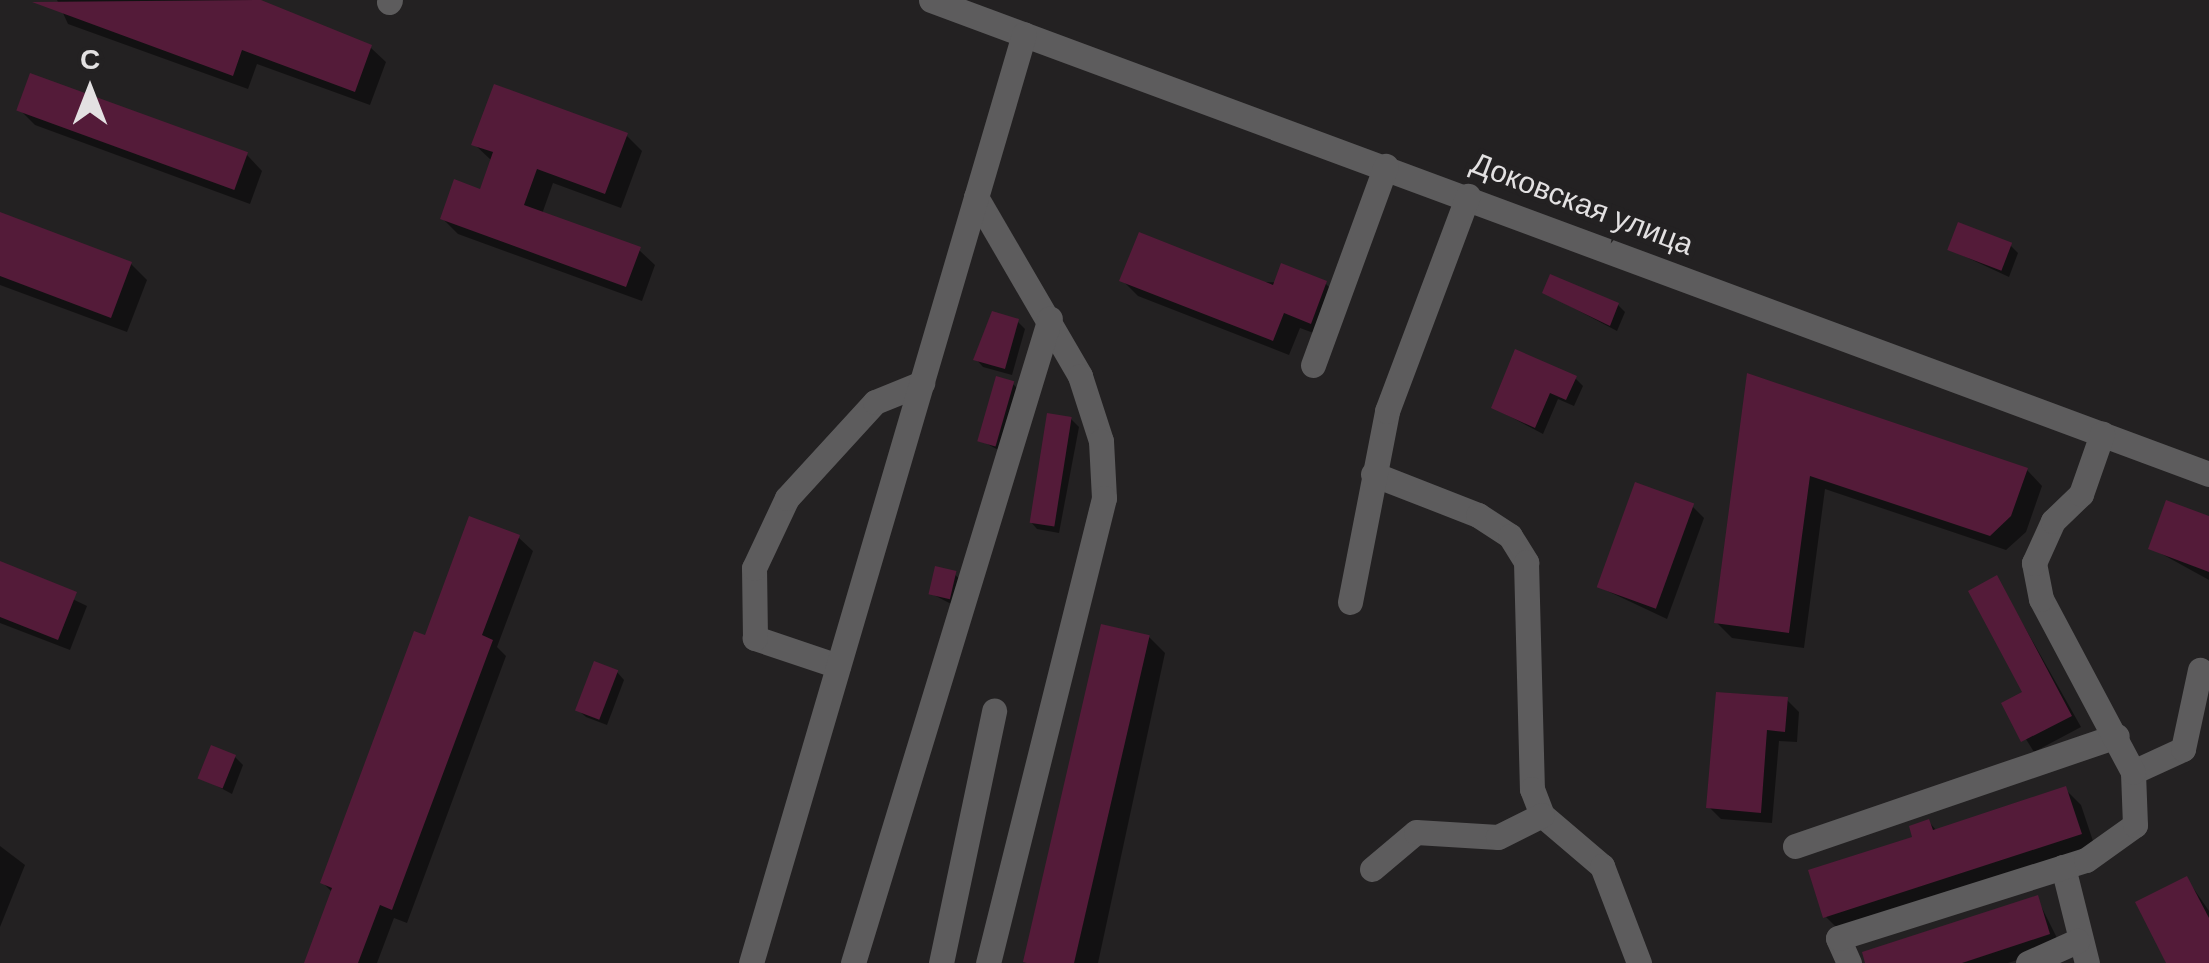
<!DOCTYPE html>
<html>
<head>
<meta charset="utf-8">
<style>
	body { margin:0 }
	#map { position:relative; width:2209px; height:963px; overflow:hidden; background:#232122; font-family:"DM Sans",sans-serif }
	div>[style] { position:absolute }
	.shadow>* { inset:0; background:#0007 }
	.building>* { inset:0; background:#541b39; transform-origin:0 0 }
	.minor>* { height:25px; margin:-12.5px; padding:0 12.5px; transform-origin:12.5px; border-radius:12.5px; background:#5d5c5d }
	span { translate:-50% -50%; white-space:nowrap; text-align:center; line-height:1.15; -webkit-text-stroke:10px #232122; paint-order:stroke }
	.street-label { font-size:30px; color:#e3e1e2 }
	.north { position:absolute; left:40px; top:40px; width:100px; height:100px; -webkit-text-stroke:8px #232122; paint-order:stroke; rotate:0deg; font-size:28px; font-weight:700; line-height:40px; text-align:center; color:#e3e1e2 }
	.north::after { content:''; display:block; margin:auto; width:35px; height:45px; background:#e3e1e2; clip-path:polygon(50% 0,100% 100%,50% 72%,0 100%) }
</style>
</head>
<body>
<div id="map">
	<div class="shadow">
		<div style="clip-path:polygon(57px 0,248px 0,371px 48px,386px 62px,370px 105px,257px 64px,248px 89px,68px 24px)"></div>
		<div style="clip-path:polygon(19px 109px,247px 155px,262px 171px,250px 204px,35px 125px)"></div>
		<div style="clip-path:polygon(626px 135px,642px 151px,621px 208px,553px 183px,542px 214px,639px 250px,655px 265px,642px 301px,458px 234px,443px 219px,481px 192px,492px 161px,474px 144px)"></div>
		<div style="clip-path:polygon(0 215px,131px 264px,147px 280px,127px 332px,0 285px)"></div>
		<div style="clip-path:polygon(2010px 245px,2018px 253px,2009px 277px,1951px 250px)"></div>
		<div style="clip-path:polygon(1122px 280px,1325px 283px,1341px 299px,1327px 338px,1300px 328px,1289px 355px,1138px 296px)"></div>
		<div style="clip-path:polygon(1545px 293px,1618px 305px,1625px 312px,1617px 331px)"></div>
		<div style="clip-path:polygon(1018px 322px,1025px 329px,1012px 375px,983px 367px,976px 359px)"></div>
		<div style="clip-path:polygon(1749px 376px,2027px 470px,2042px 486px,2026px 532px,2006px 550px,1825px 489px,1804px 648px,1732px 638px,1716px 622px)"></div>
		<div style="clip-path:polygon(1575px 378px,1583px 386px,1574px 406px,1558px 399px,1543px 434px,1494px 408px)"></div>
		<div style="clip-path:polygon(1012px 383px,1020px 391px,1002px 452px,980px 440px)"></div>
		<div style="clip-path:polygon(1071px 419px,1079px 427px,1059px 533px,1037px 529px,1030px 521px)"></div>
		<div style="clip-path:polygon(1692px 506px,1704px 518px,1667px 619px,1599px 587px)"></div>
		<div style="clip-path:polygon(2209px 519px,2209px 580px,2151px 548px)"></div>
		<div style="clip-path:polygon(518px 537px,533px 551px,497px 647px,506px 656px,407px 923px,394px 918px,377px 963px,306px 963px,333px 893px,323px 883px,426px 639px)"></div>
		<div style="clip-path:polygon(0 564px,87px 606px,70px 650px,0 623px)"></div>
		<div style="clip-path:polygon(954px 574px,962px 581px,955px 606px,930px 593px)"></div>
		<div style="clip-path:polygon(1997px 578px,2081px 727px,2034px 752px,2004px 704px,2025px 693px)"></div>
		<div style="clip-path:polygon(1149px 637px,1165px 653px,1098px 963px,1031px 963px)"></div>
		<div style="clip-path:polygon(617px 672px,624px 680px,607px 725px,586px 717px,578px 710px)"></div>
		<div style="clip-path:polygon(1787px 700px,1799px 712px,1797px 742px,1779px 741px,1772px 823px,1721px 819px,1709px 807px)"></div>
		<div style="clip-path:polygon(235px 757px,243px 765px,232px 794px,202px 778px)"></div>
		<div style="clip-path:polygon(2065px 789px,2081px 805px,2096px 850px,1842px 933px,1826px 917px,1929px 822px,1937px 831px)"></div>
		<div style="clip-path:polygon(0 846px,25px 865px,0 927px)"></div>
		<div style="clip-path:polygon(2187px 879px,2209px 911px,2209px 963px,2169px 963px)"></div>
		<div style="clip-path:polygon(2037px 898px,2061px 946px,2008px 963px,1884px 963px)"></div>
	</div>
	<div class="building">
		<div style="clip-path:polygon(261px 0,372px 45px,355px 92px,242px 50px,233px 76px,32px 2px)"></div>
		<div style="left:30px;top:73px;width:232px;height:40px;rotate:20deg"></div>
		<div style="clip-path:polygon(494px 84px,628px 133px,605px 194px,537px 169px,524px 205px,641px 247px,626px 287px,440px 219px,454px 179px,480px 189px,493px 152px,471px 145px)"></div>
		<div style="clip-path:polygon(0 212px,132px 262px,111px 318px,0 276px)"></div>
		<div style="left:1958px;top:222px;width:58px;height:30px;rotate:21deg"></div>
		<div style="clip-path:polygon(1139px 232px,1273px 285px,1281px 263px,1327px 281px,1311px 324px,1284px 313px,1273px 341px,1119px 281px)"></div>
		<div style="clip-path:polygon(1550px 274px,1619px 303px,1610px 326px,1542px 293px)"></div>
		<div style="clip-path:polygon(992px 311px,1019px 319px,1005px 369px,973px 360px)"></div>
		<div style="clip-path:polygon(1515px 349px,1577px 376px,1566px 400px,1550px 393px,1535px 428px,1491px 408px)"></div>
		<div style="clip-path:polygon(1747px 373px,2028px 468px,2011px 516px,1990px 536px,1810px 476px,1789px 633px,1714px 623px)"></div>
		<div style="left:996px;top:376px;width:19px;height:68px;rotate:16deg"></div>
		<div style="left:1047px;top:413px;width:25px;height:111px;rotate:9deg"></div>
		<div style="left:1635px;top:482px;width:63px;height:112px;rotate:20deg"></div>
		<div style="clip-path:polygon(2166px 500px,2209px 516px,2209px 572px,2148px 549px)"></div>
		<div style="clip-path:polygon(469px 516px,520px 535px,482px 635px,493px 640px,392px 910px,380px 905px,358px 963px,304px 963px,332px 888px,320px 883px,414px 631px,425px 635px)"></div>
		<div style="clip-path:polygon(0 561px,77px 592px,58px 640px,0 617px)"></div>
		<div style="left:935px;top:566px;width:22px;height:29px;rotate:13deg"></div>
		<div style="clip-path:polygon(1997px 575px,2072px 716px,2021px 742px,2001px 703px,2022px 692px,1968px 591px)"></div>
		<div style="left:1101px;top:624px;width:50px;height:347px;rotate:13deg"></div>
		<div style="left:594px;top:661px;width:26px;height:53px;rotate:21deg"></div>
		<div style="clip-path:polygon(1716px 692px,1788px 697px,1785px 732px,1767px 730px,1761px 813px,1706px 808px)"></div>
		<div style="left:211px;top:745px;width:27px;height:36px;rotate:22deg"></div>
		<div style="clip-path:polygon(2066px 786px,2082px 834px,1823px 918px,1808px 870px,1912px 837px,1909px 826px,1929px 819px,1933px 830px)"></div>
		<div style="clip-path:polygon(2187px 876px,2209px 918px,2209px 963px,2166px 963px,2135px 902px)"></div>
		<div style="clip-path:polygon(2038px 895px,2050px 934px,1962px 963px,1865px 963px,1862px 952px)"></div>
	</div>
	<div class="minor">
		<div style="left:931px;top:0;width:1363px;rotate:20.35deg"></div>
		<div style="left:389px;top:2px;width:2px;rotate:-63deg"></div>
		<div style="left:976px;top:197px;width:207px;rotate:59.8deg"></div>
		<div style="left:1080px;top:376px;width:68px;rotate:72.1deg"></div>
		<div style="left:1101px;top:441px;width:57px;rotate:87deg"></div>
		<div style="left:1104px;top:498px;width:479px;rotate:104deg"></div>
		<div style="left:1313px;top:365px;width:212px;rotate:-69.9deg"></div>
		<div style="left:1373px;top:474px;width:113px;rotate:21.3deg"></div>
		<div style="left:1478px;top:515px;width:38px;rotate:33deg"></div>
		<div style="left:1510px;top:536px;width:31px;rotate:58deg"></div>
		<div style="left:1526px;top:562px;width:227px;rotate:88.5deg"></div>
		<div style="left:1532px;top:789px;width:28px;rotate:69deg"></div>
		<div style="left:1542px;top:815px;width:79px;rotate:40.4deg"></div>
		<div style="left:1602px;top:866px;width:104px;rotate:69.1deg"></div>
		<div style="left:1350px;top:602px;width:195px;rotate:-79deg"></div>
		<div style="left:1387px;top:411px;width:230px;rotate:-69.4deg"></div>
		<div style="left:838px;top:666px;width:88px;rotate:-161.4deg"></div>
		<div style="left:755px;top:638px;width:70px;rotate:-90.8deg"></div>
		<div style="left:754px;top:568px;width:77px;rotate:-64.8deg"></div>
		<div style="left:787px;top:498px;width:130px;rotate:-47.5deg"></div>
		<div style="left:875px;top:402px;width:51px;rotate:-22deg"></div>
		<div style="left:2133px;top:772px;width:55px;rotate:-24.7deg"></div>
		<div style="left:2183px;top:749px;width:81px;rotate:-77.9deg"></div>
		<div style="left:1795px;top:846px;width:340px;rotate:-18.9deg"></div>
		<div style="left:2063px;top:867px;width:99px;rotate:76deg"></div>
		<div style="left:1372px;top:869px;width:57px;rotate:-40.1deg"></div>
		<div style="left:1416px;top:832px;width:82px;rotate:3.5deg"></div>
		<div style="left:1498px;top:837px;width:49px;rotate:-26.6deg"></div>
		<div style="left:751px;top:963px;width:968px;rotate:-73.62deg"></div>
		<div style="left:853px;top:963px;width:674px;rotate:-73.02deg"></div>
		<div style="left:941px;top:963px;width:258px;rotate:-78.1deg"></div>
		<div style="left:1849px;top:963px;width:27px;rotate:-114deg"></div>
		<div style="left:1838px;top:938px;width:260px;rotate:-17.5deg"></div>
		<div style="left:2086px;top:860px;width:60px;rotate:-35.5deg"></div>
		<div style="left:2135px;top:825px;width:53px;rotate:-92.2deg"></div>
		<div style="left:2133px;top:772px;width:196px;rotate:-118deg"></div>
		<div style="left:2041px;top:599px;width:37px;rotate:-101deg"></div>
		<div style="left:2034px;top:563px;width:46px;rotate:-65.7deg"></div>
		<div style="left:2053px;top:521px;width:39px;rotate:-44deg"></div>
		<div style="left:2081px;top:494px;width:64px;rotate:-70.7deg"></div>
		<div style="left:2028px;top:963px;width:54px;rotate:-24.2deg"></div>
	</div>
	<div class="street-label">
		<span style="left:1582px;top:204px;rotate:21deg">Доковская улица</span>
	</div>
	<div class="north">С</div>
</div>
</body>
</html>
